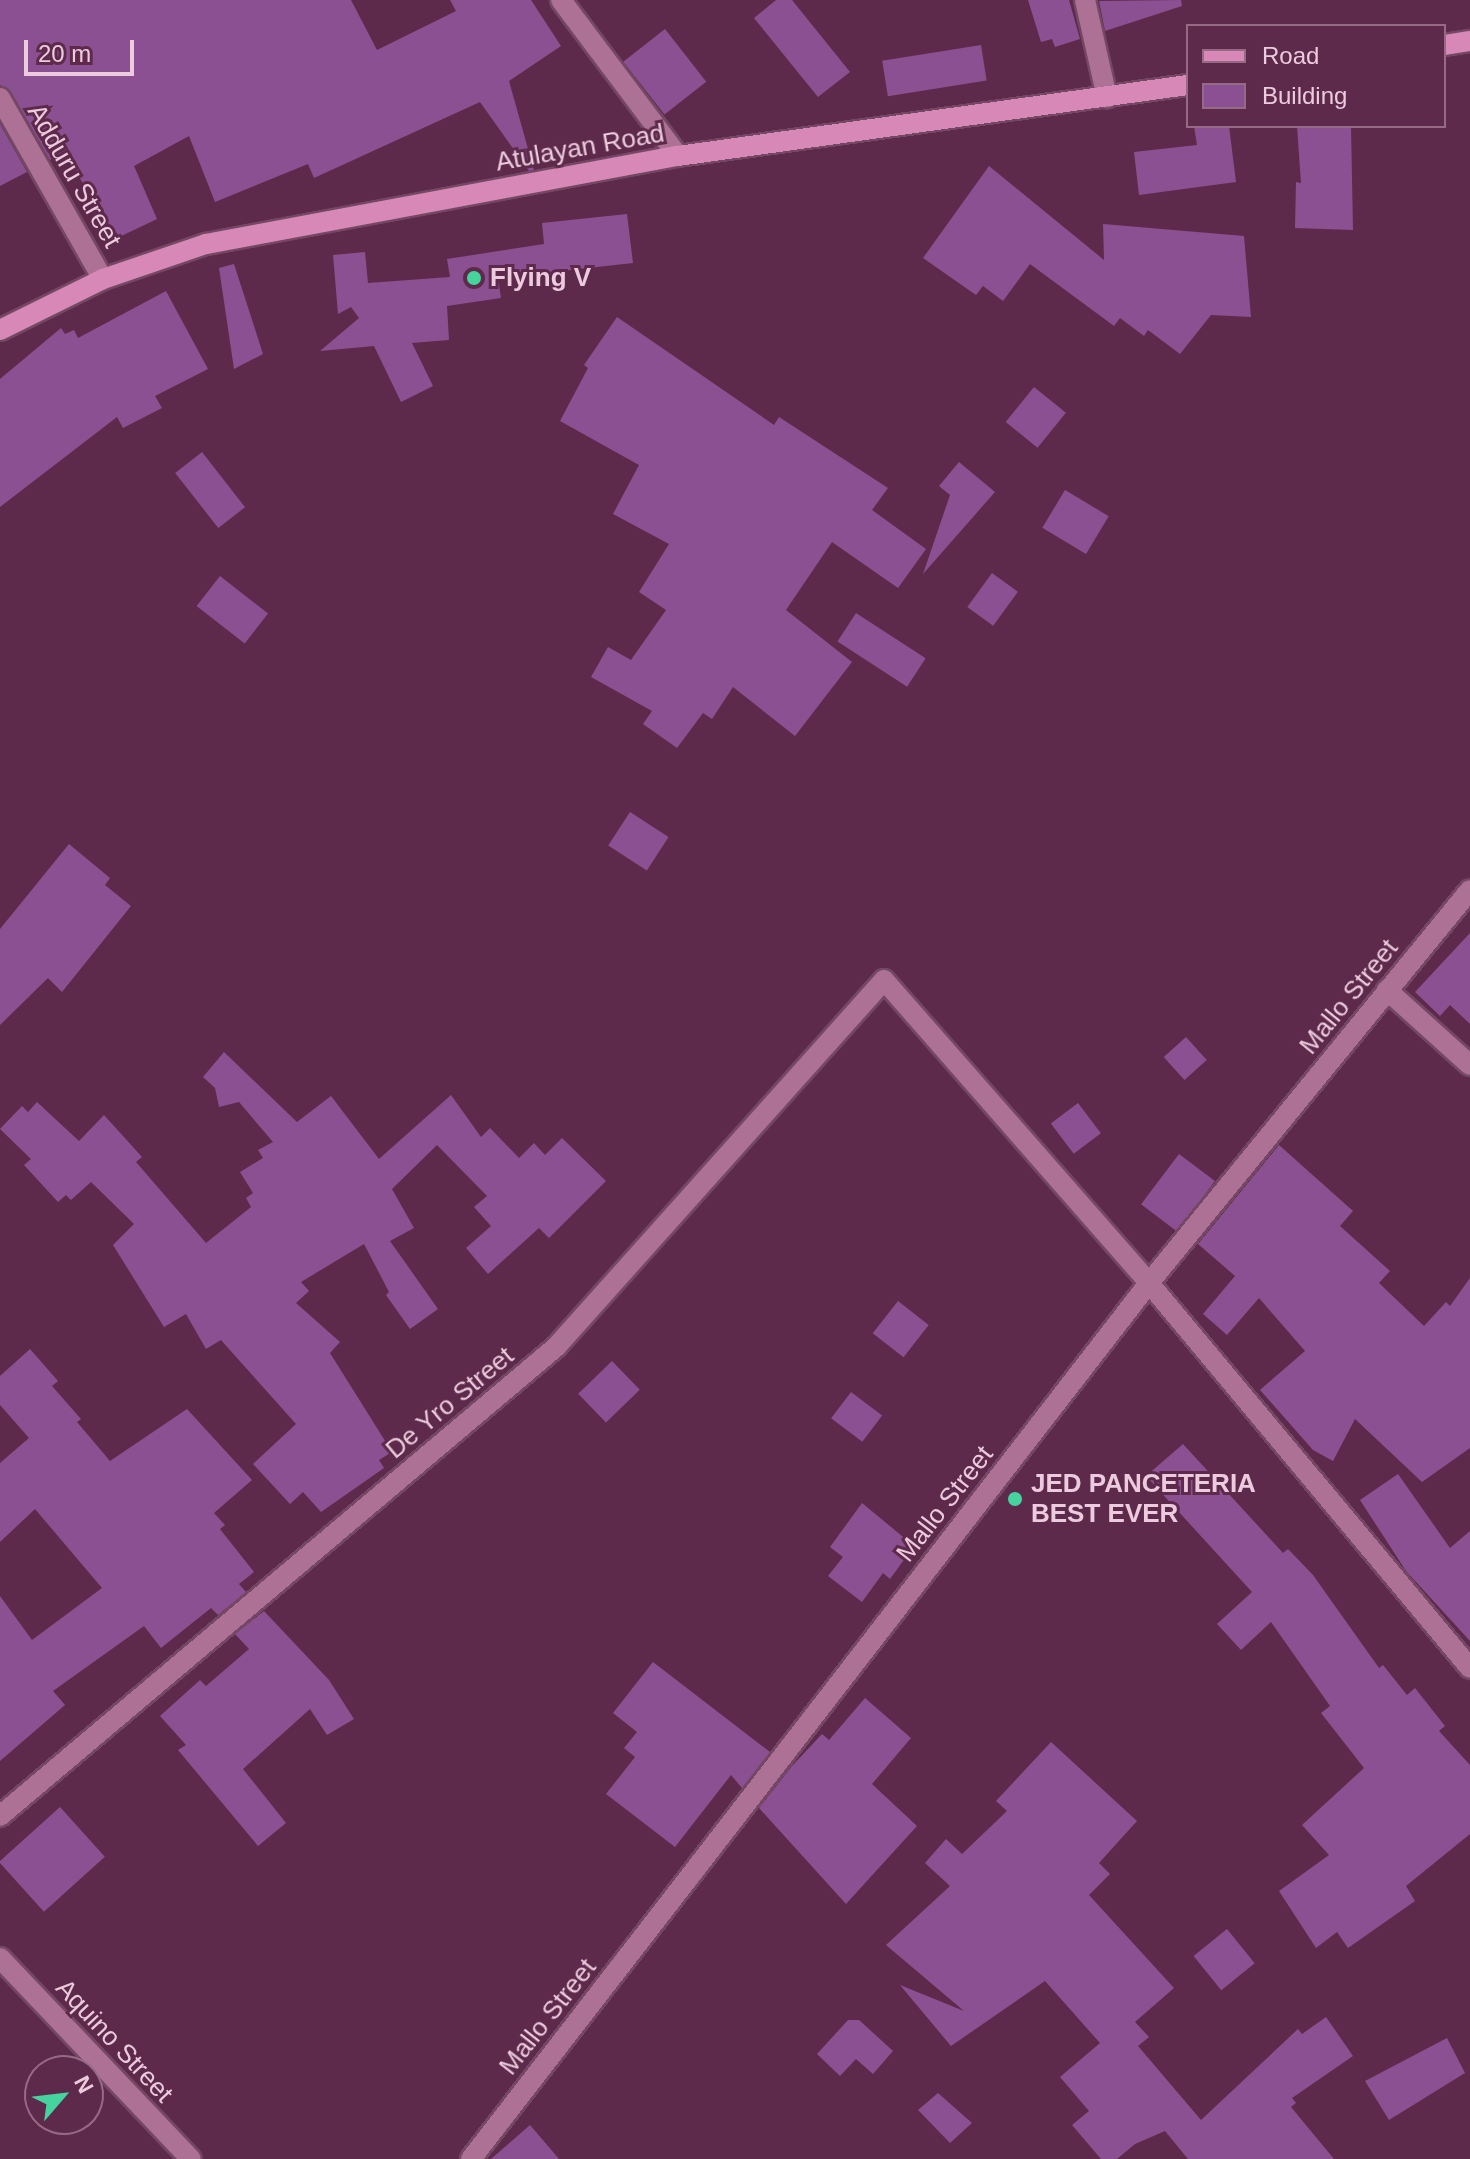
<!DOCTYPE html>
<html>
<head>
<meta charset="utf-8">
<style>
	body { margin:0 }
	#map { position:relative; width:1470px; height:2159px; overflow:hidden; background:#5e2a4b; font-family:Arial,sans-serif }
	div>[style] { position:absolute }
	.building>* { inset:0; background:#8b5091; transform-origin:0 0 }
	.roads { filter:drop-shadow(2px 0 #744864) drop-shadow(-2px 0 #744864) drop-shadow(0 2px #744864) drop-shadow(0 -2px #744864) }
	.minor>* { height:20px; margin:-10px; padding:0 10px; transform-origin:10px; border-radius:10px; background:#ac7194 }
	.major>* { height:20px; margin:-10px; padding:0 10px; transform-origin:10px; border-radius:10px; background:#d788b7 }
	.dots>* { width:22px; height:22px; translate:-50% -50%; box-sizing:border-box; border:4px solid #5e2a4b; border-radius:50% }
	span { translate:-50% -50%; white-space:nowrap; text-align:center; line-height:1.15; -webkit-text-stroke:6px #5e2a4b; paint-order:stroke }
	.street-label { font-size:26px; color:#ebcbdd }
	.poi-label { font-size:26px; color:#ebcbdd; font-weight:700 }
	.left { translate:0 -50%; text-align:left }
	.legend { position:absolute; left:1186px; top:24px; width:260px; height:104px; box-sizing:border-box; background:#5e2a4b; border:2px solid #966a85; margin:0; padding:10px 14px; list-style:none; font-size:24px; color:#ebcbdd }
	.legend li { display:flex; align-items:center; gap:16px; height:40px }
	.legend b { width:40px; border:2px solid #966a85 }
	.north { position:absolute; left:24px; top:2055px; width:80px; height:80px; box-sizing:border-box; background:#5e2a4b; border:2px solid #966a85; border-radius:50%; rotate:62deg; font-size:22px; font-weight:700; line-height:32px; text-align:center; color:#ebcbdd }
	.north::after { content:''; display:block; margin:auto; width:28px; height:36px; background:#46d49e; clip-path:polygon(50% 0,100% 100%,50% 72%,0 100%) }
	.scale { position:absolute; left:24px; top:40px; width:110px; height:36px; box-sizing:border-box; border:4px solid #ebcbdd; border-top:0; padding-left:10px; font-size:24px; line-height:28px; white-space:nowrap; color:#ebcbdd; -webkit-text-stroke:6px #5e2a4b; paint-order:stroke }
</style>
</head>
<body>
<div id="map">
	<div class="building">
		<div style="clip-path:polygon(0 0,351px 0,377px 50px,456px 11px,450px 0,531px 0,561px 46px,509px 81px,534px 170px,529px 171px,480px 102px,314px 178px,308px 164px,215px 202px,189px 136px,134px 166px,157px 219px,115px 239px,92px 186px,86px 189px,65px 152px,50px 160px,11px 92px,0 85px)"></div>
		<div style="clip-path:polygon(776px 0,792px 0,850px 72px,818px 97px,754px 18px)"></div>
		<div style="clip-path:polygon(1028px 0,1069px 0,1080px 39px,1055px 47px,1052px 39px,1041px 42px)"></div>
		<div style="clip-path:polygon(1181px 0,1182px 6px,1105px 31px,1099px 1px)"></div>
		<div style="left:665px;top:29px;width:67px;height:53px;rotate:52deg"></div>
		<div style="left:981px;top:45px;width:36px;height:100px;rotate:81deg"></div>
		<div style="clip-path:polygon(0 124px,27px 172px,0 186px)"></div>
		<div style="clip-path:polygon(1194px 126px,1229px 126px,1236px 182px,1139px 195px,1134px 152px,1197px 145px)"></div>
		<div style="clip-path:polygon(1297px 126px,1351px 126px,1353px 230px,1295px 228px,1296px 182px,1301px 183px)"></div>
		<div style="clip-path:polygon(989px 166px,1104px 260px,1103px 224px,1244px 236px,1251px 317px,1211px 315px,1180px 354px,1148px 330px,1144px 336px,1120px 318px,1114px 326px,1030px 264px,1003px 301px,983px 286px,976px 295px,923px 258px)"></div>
		<div style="clip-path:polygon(627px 214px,633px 263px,498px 278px,501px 298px,447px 306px,449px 340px,412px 343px,433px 386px,401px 402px,374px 346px,320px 351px,359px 318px,351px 307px,338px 314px,333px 255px,365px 252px,368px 283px,450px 277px,447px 259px,544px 244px,542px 223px)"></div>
		<div style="clip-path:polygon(234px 264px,263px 354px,234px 369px,219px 268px)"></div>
		<div style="clip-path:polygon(166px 291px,208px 369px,155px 396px,162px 408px,123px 428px,117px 417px,0 507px,0 379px,61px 328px,65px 334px,74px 330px,78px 338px)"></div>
		<div style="clip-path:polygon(617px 317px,774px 425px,779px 417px,888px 488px,872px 510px,926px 549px,898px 588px,832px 542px,786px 610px,852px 662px,795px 736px,733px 687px,712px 719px,703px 713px,677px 748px,643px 724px,652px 711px,591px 677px,608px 647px,631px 660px,666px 610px,639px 592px,669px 544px,613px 514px,639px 465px,560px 421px,588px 368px,584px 365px)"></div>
		<div style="left:1034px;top:387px;width:41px;height:45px;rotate:39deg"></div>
		<div style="left:202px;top:452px;width:70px;height:34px;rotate:52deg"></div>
		<div style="clip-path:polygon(959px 462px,995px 492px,923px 574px,950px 495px,939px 486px)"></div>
		<div style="left:1065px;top:490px;width:51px;height:44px;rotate:31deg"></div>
		<div style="left:992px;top:573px;width:32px;height:42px;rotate:36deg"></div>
		<div style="left:220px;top:576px;width:61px;height:38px;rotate:38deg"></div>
		<div style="left:856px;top:613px;width:83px;height:34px;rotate:33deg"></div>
		<div style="left:630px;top:812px;width:46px;height:40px;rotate:33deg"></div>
		<div style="clip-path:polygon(69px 844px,110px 878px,105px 885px,131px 906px,62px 992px,48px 978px,0 1025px,0 929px)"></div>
		<div style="clip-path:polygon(1470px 933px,1470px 1024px,1450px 1005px,1440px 1016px,1415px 992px)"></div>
		<div style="left:1186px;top:1037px;width:31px;height:30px;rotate:48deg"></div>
		<div style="clip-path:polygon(224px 1052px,297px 1122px,331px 1096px,379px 1159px,451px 1095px,481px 1137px,490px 1128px,519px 1158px,534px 1143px,545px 1155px,562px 1138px,606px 1181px,549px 1238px,539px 1228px,488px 1274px,466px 1248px,491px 1226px,474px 1207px,487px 1196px,437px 1145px,392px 1189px,414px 1228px,390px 1241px,438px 1309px,410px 1329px,386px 1295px,389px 1292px,364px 1244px,301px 1282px,309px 1291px,296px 1303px,340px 1342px,330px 1353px,392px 1452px,379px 1460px,384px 1468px,321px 1512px,303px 1492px,290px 1504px,253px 1464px,296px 1424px,221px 1340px,206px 1349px,186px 1314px,164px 1327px,113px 1245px,134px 1224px,91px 1182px,71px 1200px,66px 1195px,58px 1202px,24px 1165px,31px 1159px,0 1129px,22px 1106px,28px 1112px,37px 1102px,79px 1141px,104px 1115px,142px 1157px,136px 1162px,206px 1243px,251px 1207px,246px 1198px,253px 1193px,240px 1172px,263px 1158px,258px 1150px,273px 1142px,239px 1102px,219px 1107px,215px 1088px,203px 1077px)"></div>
		<div style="left:1078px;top:1103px;width:38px;height:34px;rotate:53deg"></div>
		<div style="clip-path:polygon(1279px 1145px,1353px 1211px,1340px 1226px,1390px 1271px,1379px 1283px,1424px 1326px,1446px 1302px,1450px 1306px,1470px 1278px,1470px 1448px,1422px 1482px,1355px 1419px,1333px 1461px,1313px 1450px,1260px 1390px,1305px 1351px,1259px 1298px,1227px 1335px,1203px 1314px,1235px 1276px,1198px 1244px)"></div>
		<div style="left:1179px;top:1154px;width:45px;height:63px;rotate:37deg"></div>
		<div style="left:898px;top:1301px;width:39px;height:41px;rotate:38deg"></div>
		<div style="clip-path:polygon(30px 1349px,58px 1381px,52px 1386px,81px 1419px,77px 1422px,110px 1461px,187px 1409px,252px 1480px,214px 1513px,225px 1525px,220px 1529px,254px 1572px,239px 1584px,246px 1592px,218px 1615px,211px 1608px,161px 1648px,144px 1626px,53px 1691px,65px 1705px,0 1761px,0 1596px,32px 1640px,102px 1588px,35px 1509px,0 1542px,0 1463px,29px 1438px,0 1405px,0 1376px)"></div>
		<div style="left:612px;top:1361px;width:40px;height:47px;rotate:46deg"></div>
		<div style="left:851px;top:1392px;width:39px;height:33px;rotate:37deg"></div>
		<div style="clip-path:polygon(1183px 1444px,1283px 1553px,1288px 1549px,1313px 1575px,1379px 1668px,1383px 1665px,1407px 1695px,1415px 1688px,1445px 1726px,1439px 1731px,1470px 1765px,1470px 1834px,1406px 1886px,1415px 1901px,1348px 1948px,1337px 1932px,1316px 1948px,1279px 1891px,1329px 1855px,1302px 1825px,1364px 1768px,1321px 1713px,1330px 1706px,1271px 1622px,1241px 1650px,1217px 1624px,1252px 1592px,1146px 1476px)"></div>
		<div style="clip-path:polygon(1398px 1474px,1450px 1548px,1470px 1531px,1470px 1641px,1406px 1571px,1360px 1500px)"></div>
		<div style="clip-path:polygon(862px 1503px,914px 1546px,890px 1579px,883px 1573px,862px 1602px,828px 1576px,843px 1557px,830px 1547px)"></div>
		<div style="clip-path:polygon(264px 1611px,329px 1680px,354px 1719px,327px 1735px,310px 1709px,243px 1769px,286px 1823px,258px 1846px,178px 1750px,186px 1745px,160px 1716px,200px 1680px,206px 1686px,249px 1649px,235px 1634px)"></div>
		<div style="clip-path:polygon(653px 1662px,770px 1752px,742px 1788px,731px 1775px,675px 1847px,606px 1794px,635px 1757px,624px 1748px,637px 1732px,613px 1713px)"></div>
		<div style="clip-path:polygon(865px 1698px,911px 1738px,872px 1784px,917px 1826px,846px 1904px,759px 1808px,791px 1767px,822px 1734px,829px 1740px)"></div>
		<div style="clip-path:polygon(1051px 1742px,1137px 1821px,1099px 1863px,1110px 1874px,1089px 1895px,1174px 1988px,1135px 2022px,1149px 2037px,1138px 2046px,1201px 2120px,1298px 2029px,1302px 2034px,1326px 2017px,1353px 2056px,1292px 2098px,1296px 2103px,1291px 2107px,1334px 2159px,1188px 2159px,1165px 2131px,1135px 2144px,1117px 2159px,1101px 2159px,1072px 2125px,1089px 2111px,1060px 2077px,1100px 2043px,1045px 1981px,951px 2046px,900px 1985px,964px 2011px,886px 1945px,950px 1886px,925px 1863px,946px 1839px,962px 1854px,1007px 1811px,996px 1801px)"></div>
		<div style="left:60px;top:1807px;width:67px;height:82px;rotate:48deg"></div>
		<div style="left:1227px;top:1929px;width:44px;height:43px;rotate:51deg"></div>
		<div style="clip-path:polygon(848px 2020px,859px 2020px,893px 2051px,873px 2074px,856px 2059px,840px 2076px,817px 2054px)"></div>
		<div style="clip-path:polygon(1447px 2038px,1465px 2073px,1389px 2120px,1365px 2081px)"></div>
		<div style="clip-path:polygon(938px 2093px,972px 2123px,950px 2143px,918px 2110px)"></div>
		<div style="clip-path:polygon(530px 2125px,559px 2159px,491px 2159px)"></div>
	</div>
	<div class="roads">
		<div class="minor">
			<div style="left:561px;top:0;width:195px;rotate:53.1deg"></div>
			<div style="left:1085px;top:0;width:100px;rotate:77.3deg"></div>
			<div style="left:0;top:98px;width:208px;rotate:60.4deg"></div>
			<div style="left:1387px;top:990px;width:112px;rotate:42.1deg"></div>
			<div style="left:0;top:1816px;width:727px;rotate:-40.15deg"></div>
			<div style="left:556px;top:1347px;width:492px;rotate:-48.2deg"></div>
			<div style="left:884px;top:980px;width:403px;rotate:48.8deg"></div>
			<div style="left:1149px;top:1283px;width:501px;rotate:50.18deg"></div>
			<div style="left:0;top:1958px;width:277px;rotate:46.5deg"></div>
			<div style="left:471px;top:2159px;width:1108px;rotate:-52.26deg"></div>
			<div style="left:1149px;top:1283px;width:507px;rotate:-50.76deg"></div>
		</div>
		<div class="major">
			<div style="left:1444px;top:45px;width:26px;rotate:-9deg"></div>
			<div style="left:0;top:330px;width:115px;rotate:-26.3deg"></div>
			<div style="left:103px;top:279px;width:109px;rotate:-18.8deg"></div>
			<div style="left:206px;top:244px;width:480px;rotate:-10.6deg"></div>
			<div style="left:678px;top:156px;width:515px;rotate:-7.93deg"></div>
		</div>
	</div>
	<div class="dots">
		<div style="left:474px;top:278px;background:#46d49e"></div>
		<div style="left:1015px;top:1499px;background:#46d49e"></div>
	</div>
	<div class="street-label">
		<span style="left:580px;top:148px;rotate:-10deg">Atulayan Road</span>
		<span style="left:74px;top:176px;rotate:60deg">Adduru Street</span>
		<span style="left:1349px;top:997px;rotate:-51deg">Mallo Street</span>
		<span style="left:450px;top:1403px;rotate:-40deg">De Yro Street</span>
		<span style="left:945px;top:1504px;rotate:-52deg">Mallo Street</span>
		<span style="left:548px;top:2017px;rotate:-52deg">Mallo Street</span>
		<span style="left:114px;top:2041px;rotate:47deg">Aquino Street</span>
	</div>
	<div class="poi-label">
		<span class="left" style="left:490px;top:278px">Flying V</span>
		<span class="left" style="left:1031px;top:1499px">JED PANCETERIA<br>BEST EVER</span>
	</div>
	<ul class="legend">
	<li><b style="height:10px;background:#d788b7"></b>Road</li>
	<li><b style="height:22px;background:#8b5091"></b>Building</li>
	</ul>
	<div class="north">N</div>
	<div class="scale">20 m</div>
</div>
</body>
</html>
